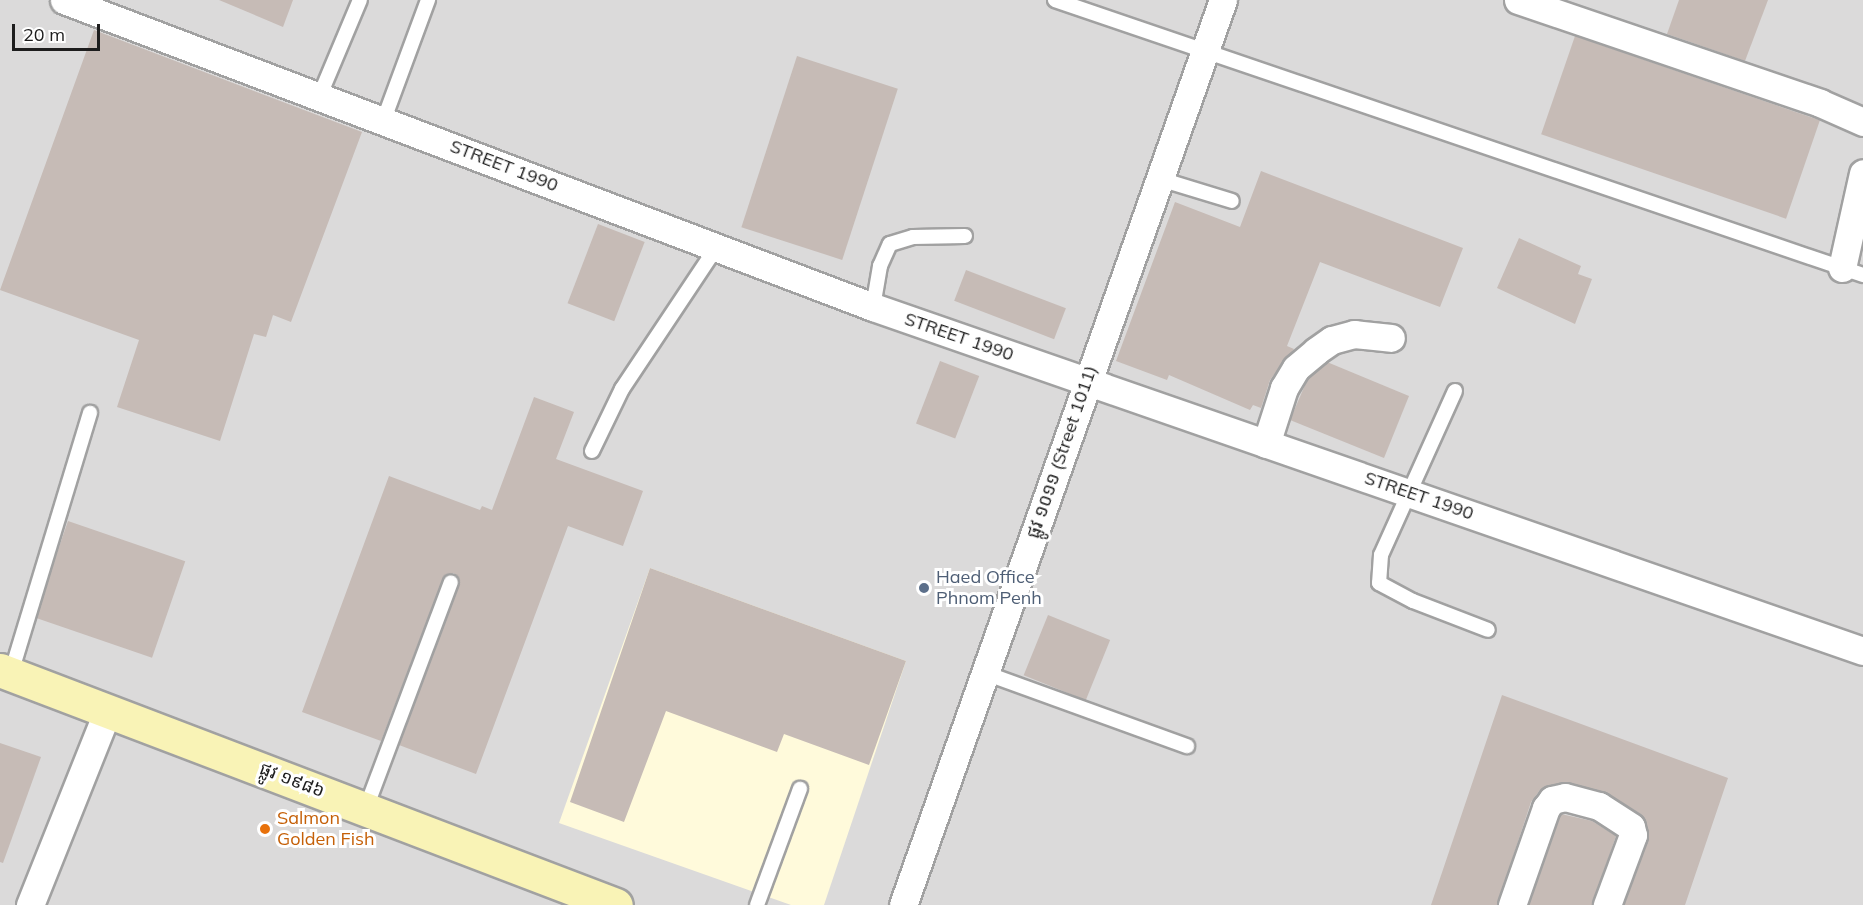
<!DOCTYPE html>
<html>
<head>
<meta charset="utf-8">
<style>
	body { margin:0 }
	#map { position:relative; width:1863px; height:905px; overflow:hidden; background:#eee9e3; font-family:Mulish,"Noto Sans Khmer",sans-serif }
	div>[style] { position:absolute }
	.residential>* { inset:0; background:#dbdada; transform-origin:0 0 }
	.education>* { inset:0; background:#fffadb }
	.building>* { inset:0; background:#c6bbb6; transform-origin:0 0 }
	.roads { filter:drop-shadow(2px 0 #a1a1a1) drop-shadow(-2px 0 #a1a1a1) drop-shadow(0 2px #a1a1a1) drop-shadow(0 -2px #a1a1a1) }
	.lane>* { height:14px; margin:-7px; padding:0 7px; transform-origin:7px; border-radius:7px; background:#fff }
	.street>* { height:27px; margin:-13.5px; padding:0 13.5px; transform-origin:13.5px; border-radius:13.5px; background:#fff }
	.secondary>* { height:33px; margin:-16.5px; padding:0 16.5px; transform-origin:16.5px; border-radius:16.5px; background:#f9f3b6 }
	.dots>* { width:16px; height:16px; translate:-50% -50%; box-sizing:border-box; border:3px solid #fff; border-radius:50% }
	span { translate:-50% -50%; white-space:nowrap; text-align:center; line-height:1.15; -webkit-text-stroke:6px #fff; paint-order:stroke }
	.street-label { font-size:18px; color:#1d1d1d }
	.service-label { font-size:18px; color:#4e5e75 }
	.left { translate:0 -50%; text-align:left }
	.food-label { font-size:18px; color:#c56008 }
	.scale { position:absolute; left:12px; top:24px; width:88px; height:27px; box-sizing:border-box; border:3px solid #1d1d1d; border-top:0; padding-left:8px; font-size:18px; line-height:21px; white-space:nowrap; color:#1d1d1d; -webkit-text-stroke:4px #fff; paint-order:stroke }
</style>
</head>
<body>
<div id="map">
	<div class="residential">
		<div style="left:0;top:0;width:1863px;height:905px"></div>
	</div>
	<div class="education">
		<div style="clip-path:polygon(650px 568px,906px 661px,824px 905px,791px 905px,559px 823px)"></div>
	</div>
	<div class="building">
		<div style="clip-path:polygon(219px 0,293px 0,283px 27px)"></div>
		<div style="clip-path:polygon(1679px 0,1768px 0,1745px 61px,1667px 34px)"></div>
		<div style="clip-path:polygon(94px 30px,362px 132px,291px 322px,273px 315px,266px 337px,254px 334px,220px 441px,117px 407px,139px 340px,0 290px)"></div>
		<div style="left:1575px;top:36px;width:259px;height:104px;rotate:19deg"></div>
		<div style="left:797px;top:56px;width:106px;height:180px;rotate:18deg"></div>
		<div style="clip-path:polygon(1261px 171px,1463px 248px,1440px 307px,1320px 262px,1287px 346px,1294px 349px,1270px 380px,1261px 408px,1253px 405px,1250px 410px,1169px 375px,1167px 380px,1116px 361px,1175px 202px,1240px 227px)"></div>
		<div style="left:598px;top:224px;width:50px;height:85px;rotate:21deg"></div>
		<div style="clip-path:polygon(1519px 238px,1581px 266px,1578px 274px,1592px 279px,1575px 324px,1497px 288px)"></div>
		<div style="left:966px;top:270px;width:107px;height:33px;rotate:21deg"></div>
		<div style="left:940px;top:361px;width:42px;height:67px;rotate:21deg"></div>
		<div style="clip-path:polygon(1327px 362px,1409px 396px,1384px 458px,1290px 420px,1308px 378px)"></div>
		<div style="clip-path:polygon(534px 397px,574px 412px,556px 459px,643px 491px,623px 546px,568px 526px,476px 774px,399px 745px,459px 585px,454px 573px,443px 579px,381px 741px,302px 712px,389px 476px,480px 510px,482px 506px,492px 510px)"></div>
		<div style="left:68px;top:521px;width:124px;height:102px;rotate:19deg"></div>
		<div style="clip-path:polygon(650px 568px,906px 661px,869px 765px,784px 734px,777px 752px,666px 711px,624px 822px,570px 802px)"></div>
		<div style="left:1048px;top:615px;width:67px;height:65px;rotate:22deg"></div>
		<div style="clip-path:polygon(1502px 695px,1728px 778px,1685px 905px,1624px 905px,1648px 840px,1646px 822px,1607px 793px,1562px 782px,1540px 790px,1531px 802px,1497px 905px,1431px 905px)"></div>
		<div style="clip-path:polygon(0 743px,41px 757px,3px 863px,0 862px)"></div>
		<div style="clip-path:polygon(1561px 814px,1592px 821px,1616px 836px,1592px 905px,1529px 905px)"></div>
	</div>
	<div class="roads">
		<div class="lane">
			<div style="left:1055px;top:0;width:854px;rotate:18.8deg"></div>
			<div style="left:320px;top:95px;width:103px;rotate:-67.2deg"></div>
			<div style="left:384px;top:119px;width:127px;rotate:-69.7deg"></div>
			<div style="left:1160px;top:179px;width:75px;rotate:17deg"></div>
			<div style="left:873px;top:307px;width:42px;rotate:-80.3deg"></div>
			<div style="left:880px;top:266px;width:24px;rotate:-66deg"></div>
			<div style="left:890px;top:244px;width:24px;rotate:-17deg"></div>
			<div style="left:913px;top:237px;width:52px;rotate:-1.1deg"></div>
			<div style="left:1455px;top:391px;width:180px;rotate:114.3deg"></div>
			<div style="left:1381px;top:555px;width:28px;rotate:94deg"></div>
			<div style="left:1379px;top:583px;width:38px;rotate:28deg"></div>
			<div style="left:1413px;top:601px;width:80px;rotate:21.1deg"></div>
			<div style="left:592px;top:451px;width:69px;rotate:-64.2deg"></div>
			<div style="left:622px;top:389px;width:169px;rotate:-56.3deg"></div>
			<div style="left:11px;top:673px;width:272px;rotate:-73.1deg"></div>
			<div style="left:985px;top:673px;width:215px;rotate:19.9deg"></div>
			<div style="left:366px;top:808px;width:241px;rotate:-69.4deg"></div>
			<div style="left:757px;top:905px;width:124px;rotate:-69.7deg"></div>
		</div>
		<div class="street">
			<div style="left:64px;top:0;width:865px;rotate:20.78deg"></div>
			<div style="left:873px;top:307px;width:1048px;rotate:19.16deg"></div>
			<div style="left:1518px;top:0;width:319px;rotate:18.8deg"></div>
			<div style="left:1820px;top:103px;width:47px;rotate:23.8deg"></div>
			<div style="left:1842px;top:268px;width:97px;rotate:-77.5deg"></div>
			<div style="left:1266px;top:444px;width:59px;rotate:-72.2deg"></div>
			<div style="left:1284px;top:388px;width:23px;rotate:-59deg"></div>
			<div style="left:1296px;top:368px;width:26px;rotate:-40deg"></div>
			<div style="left:1316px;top:351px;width:19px;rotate:-35deg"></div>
			<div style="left:1332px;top:340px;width:23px;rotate:-15deg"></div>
			<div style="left:1354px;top:334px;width:37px;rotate:6deg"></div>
			<div style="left:30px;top:905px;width:210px;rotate:-68.2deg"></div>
			<div style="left:903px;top:905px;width:960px;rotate:-70.53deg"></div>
			<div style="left:1512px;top:905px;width:103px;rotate:-70.7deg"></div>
			<div style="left:1546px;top:808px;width:10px;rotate:-53deg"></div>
			<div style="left:1552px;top:800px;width:13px;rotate:-13deg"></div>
			<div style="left:1565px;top:797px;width:35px;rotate:15deg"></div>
			<div style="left:1599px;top:806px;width:38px;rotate:33deg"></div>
			<div style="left:1631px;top:827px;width:8px;rotate:76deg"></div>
			<div style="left:1633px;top:835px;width:75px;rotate:110.4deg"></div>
		</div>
		<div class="secondary">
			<div style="left:0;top:670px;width:659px;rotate:20.88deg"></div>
		</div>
	</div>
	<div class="dots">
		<div style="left:924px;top:588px;background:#5c6f8a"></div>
		<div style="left:265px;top:829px;background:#e8710a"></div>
	</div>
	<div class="street-label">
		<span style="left:504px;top:166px;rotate:21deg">STREET 1990</span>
		<span style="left:959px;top:337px;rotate:19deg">STREET 1990</span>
		<span style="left:1062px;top:452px;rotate:-71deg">ផ្លូវ ១០១១ (Street 1011)</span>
		<span style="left:1419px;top:496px;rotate:19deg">STREET 1990</span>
		<span style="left:292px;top:780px;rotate:21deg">ផ្លូវ ១៩៨៦</span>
	</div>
	<div class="service-label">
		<span class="left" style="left:936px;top:588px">Haed Office<br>Phnom Penh</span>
	</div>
	<div class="food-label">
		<span class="left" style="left:277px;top:829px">Salmon<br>Golden Fish</span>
	</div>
	<div class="scale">20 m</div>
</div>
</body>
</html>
